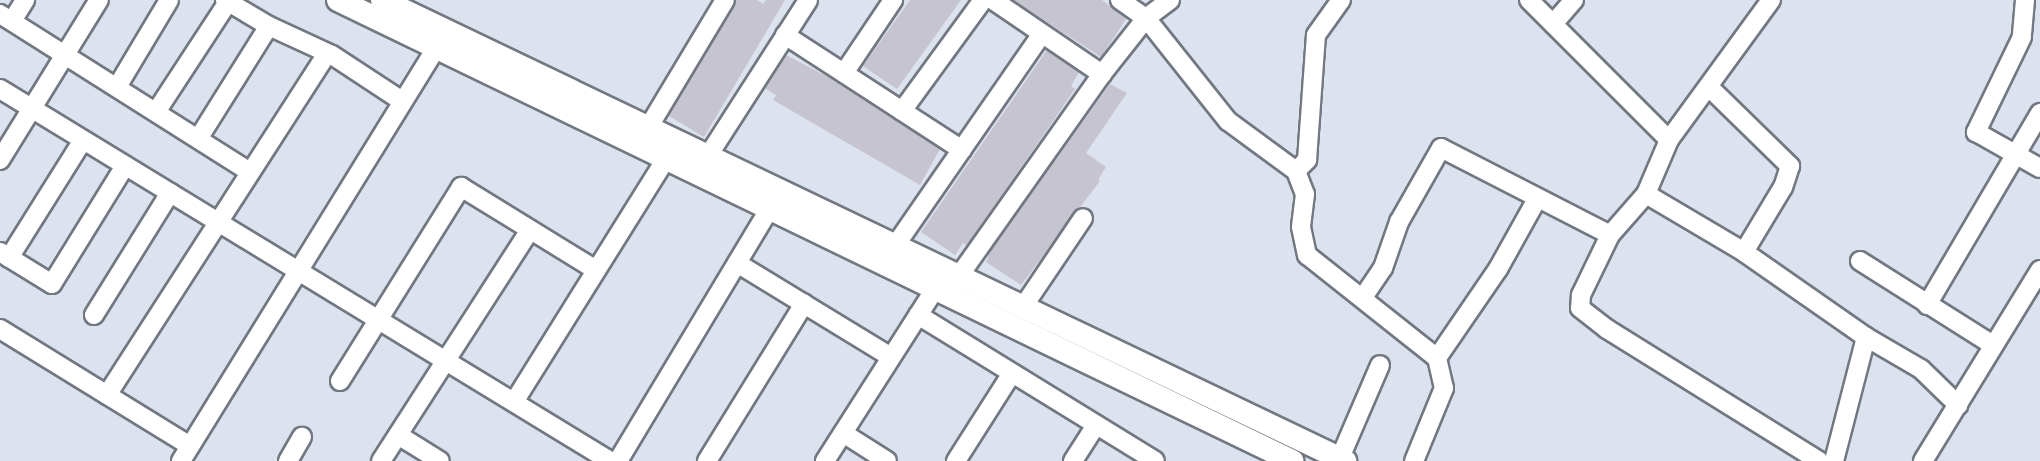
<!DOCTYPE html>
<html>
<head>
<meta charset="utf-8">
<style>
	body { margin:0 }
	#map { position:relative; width:2040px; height:461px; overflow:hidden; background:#dce3ee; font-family:Lato,sans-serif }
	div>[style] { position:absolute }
	.building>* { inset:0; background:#c5c4cf }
	.roads { filter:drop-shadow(2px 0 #727881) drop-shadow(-2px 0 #727881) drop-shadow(0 2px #727881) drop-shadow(0 -2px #727881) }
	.minor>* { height:18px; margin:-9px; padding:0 9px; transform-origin:9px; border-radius:9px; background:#fff }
	.tertiary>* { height:22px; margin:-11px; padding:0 11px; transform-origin:11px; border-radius:11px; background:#fff }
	span { translate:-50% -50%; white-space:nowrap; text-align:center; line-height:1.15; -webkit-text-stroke:4.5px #fff; paint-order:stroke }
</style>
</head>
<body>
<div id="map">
	<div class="building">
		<div style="clip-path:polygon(736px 0,757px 0,763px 4px,766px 0,785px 0,704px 137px,669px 116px)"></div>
		<div style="clip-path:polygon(910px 0,961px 0,897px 89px,863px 66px)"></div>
		<div style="clip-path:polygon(1013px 0,1102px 0,1126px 19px,1101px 57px)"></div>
		<div style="clip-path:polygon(1047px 50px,1079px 72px,1071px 86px,1075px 89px,967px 246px,963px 243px,955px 255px,921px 232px)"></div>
		<div style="clip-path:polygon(786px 55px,828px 77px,940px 149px,920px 185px,773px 100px,776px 95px,765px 88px)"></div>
		<div style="clip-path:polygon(1110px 84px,1127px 93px,1086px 153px,1106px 167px,1098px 180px,1100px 181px,1021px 285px,986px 262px,991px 250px)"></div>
	</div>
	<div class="roads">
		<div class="minor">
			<div style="left:225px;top:0;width:51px;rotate:30.6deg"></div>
			<div style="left:269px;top:26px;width:69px;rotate:24.7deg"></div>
			<div style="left:332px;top:55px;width:84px;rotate:33.3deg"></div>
			<div style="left:993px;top:0;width:132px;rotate:34.2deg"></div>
			<div style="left:1120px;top:0;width:32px;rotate:35deg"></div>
			<div style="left:1146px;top:18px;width:132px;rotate:51.5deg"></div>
			<div style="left:1228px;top:121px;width:84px;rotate:36.3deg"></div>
			<div style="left:1296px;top:171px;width:25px;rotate:69deg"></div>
			<div style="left:1305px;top:194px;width:33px;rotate:97deg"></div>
			<div style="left:1301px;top:227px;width:29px;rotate:78deg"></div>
			<div style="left:1307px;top:255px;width:166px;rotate:38.4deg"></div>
			<div style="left:1437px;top:358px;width:31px;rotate:77deg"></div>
			<div style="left:1444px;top:388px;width:79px;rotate:112.3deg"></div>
			<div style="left:1529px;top:0;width:198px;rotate:45deg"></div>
			<div style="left:1771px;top:0;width:173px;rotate:126.1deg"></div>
			<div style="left:1669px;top:140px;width:59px;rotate:113.1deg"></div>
			<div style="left:1646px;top:194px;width:55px;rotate:131.3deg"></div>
			<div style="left:1610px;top:235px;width:67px;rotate:115.8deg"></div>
			<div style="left:1581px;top:295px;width:13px;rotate:94deg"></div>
			<div style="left:1580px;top:308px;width:34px;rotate:38deg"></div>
			<div style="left:1607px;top:329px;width:250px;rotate:31.9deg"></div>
			<div style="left:2025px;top:0;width:37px;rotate:95deg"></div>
			<div style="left:2022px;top:37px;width:106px;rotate:115.8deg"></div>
			<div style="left:1976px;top:132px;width:73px;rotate:29.4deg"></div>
			<div style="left:0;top:14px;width:296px;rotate:32.3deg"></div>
			<div style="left:12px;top:21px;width:25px;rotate:-58deg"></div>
			<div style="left:1553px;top:24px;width:32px;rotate:-49deg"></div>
			<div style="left:785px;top:35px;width:211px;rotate:33deg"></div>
			<div style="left:844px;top:73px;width:88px;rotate:-56.1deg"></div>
			<div style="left:117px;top:87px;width:101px;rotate:-59.1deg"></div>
			<div style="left:1710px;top:88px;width:112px;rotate:44.3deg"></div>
			<div style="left:1790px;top:166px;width:22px;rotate:108deg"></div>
			<div style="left:1783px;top:187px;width:76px;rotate:121deg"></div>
			<div style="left:0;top:89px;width:714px;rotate:31.38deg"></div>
			<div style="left:902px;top:111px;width:137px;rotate:-53.9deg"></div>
			<div style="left:156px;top:112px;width:131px;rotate:-56.8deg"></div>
			<div style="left:648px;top:128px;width:149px;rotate:-59deg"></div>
			<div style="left:198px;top:139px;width:133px;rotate:-57.9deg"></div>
			<div style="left:708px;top:156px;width:185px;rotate:-57.3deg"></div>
			<div style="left:0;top:160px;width:188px;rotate:-58.3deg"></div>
			<div style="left:1296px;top:171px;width:16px;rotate:-45deg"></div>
			<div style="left:1307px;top:160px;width:125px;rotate:-85.9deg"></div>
			<div style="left:1316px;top:35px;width:43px;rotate:-54.5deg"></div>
			<div style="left:1646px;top:194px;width:114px;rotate:30.6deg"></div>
			<div style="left:1744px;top:252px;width:149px;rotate:34.9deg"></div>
			<div style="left:1866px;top:337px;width:64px;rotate:30.2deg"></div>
			<div style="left:1921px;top:369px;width:52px;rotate:44.2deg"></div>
			<div style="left:895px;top:246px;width:258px;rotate:-55.3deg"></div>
			<div style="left:0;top:252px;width:61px;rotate:31.6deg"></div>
			<div style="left:52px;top:284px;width:139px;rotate:-58.3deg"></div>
			<div style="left:9px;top:258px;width:139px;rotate:-57.9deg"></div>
			<div style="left:1860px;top:261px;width:157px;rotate:32.3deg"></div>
			<div style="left:737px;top:263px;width:180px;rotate:31.4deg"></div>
			<div style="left:959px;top:276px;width:247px;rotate:-54.7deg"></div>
			<div style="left:1102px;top:74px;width:71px;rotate:-51.8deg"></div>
			<div style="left:1146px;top:18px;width:30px;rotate:-37deg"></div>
			<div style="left:1364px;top:296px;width:34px;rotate:-56deg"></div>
			<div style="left:1383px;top:268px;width:49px;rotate:-70.8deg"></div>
			<div style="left:1399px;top:222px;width:85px;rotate:-60.4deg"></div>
			<div style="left:1441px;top:148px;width:190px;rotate:27.2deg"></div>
			<div style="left:1927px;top:305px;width:223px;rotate:-59.5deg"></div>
			<div style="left:1023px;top:307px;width:107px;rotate:-56deg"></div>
			<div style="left:94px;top:315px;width:144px;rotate:-58.1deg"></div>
			<div style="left:918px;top:315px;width:278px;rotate:31.6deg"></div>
			<div style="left:0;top:329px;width:223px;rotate:31.6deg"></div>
			<div style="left:1437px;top:358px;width:108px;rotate:-55.6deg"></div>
			<div style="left:1498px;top:269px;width:80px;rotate:-60.9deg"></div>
			<div style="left:340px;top:381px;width:229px;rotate:-58deg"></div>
			<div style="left:461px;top:187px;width:158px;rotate:31.6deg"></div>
			<div style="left:107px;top:395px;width:404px;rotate:-57.2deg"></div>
			<div style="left:514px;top:402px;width:298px;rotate:-58deg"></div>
			<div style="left:843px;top:433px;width:52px;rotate:32.5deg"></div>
			<div style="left:398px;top:435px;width:49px;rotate:31.8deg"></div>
			<div style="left:1340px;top:458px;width:101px;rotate:-66.7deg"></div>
			<div style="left:181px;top:461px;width:499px;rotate:-58.3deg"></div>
			<div style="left:288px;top:461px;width:28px;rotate:-60deg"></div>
			<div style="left:381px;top:461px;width:275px;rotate:-57.2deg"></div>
			<div style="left:618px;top:461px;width:297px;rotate:-59deg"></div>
			<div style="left:707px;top:461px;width:185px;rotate:-58.3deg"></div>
			<div style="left:825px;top:461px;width:217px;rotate:-57.4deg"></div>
			<div style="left:956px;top:461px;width:104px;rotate:-57.5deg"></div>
			<div style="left:1073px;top:461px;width:43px;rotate:-57.4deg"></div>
			<div style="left:1834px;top:461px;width:128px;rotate:-75.5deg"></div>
			<div style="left:1923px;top:461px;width:224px;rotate:-58.5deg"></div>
		</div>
		<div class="tertiary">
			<div style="left:338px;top:0;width:1060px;rotate:25.79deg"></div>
			<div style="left:382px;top:0;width:1068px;rotate:25.58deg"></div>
		</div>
	</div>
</div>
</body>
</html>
